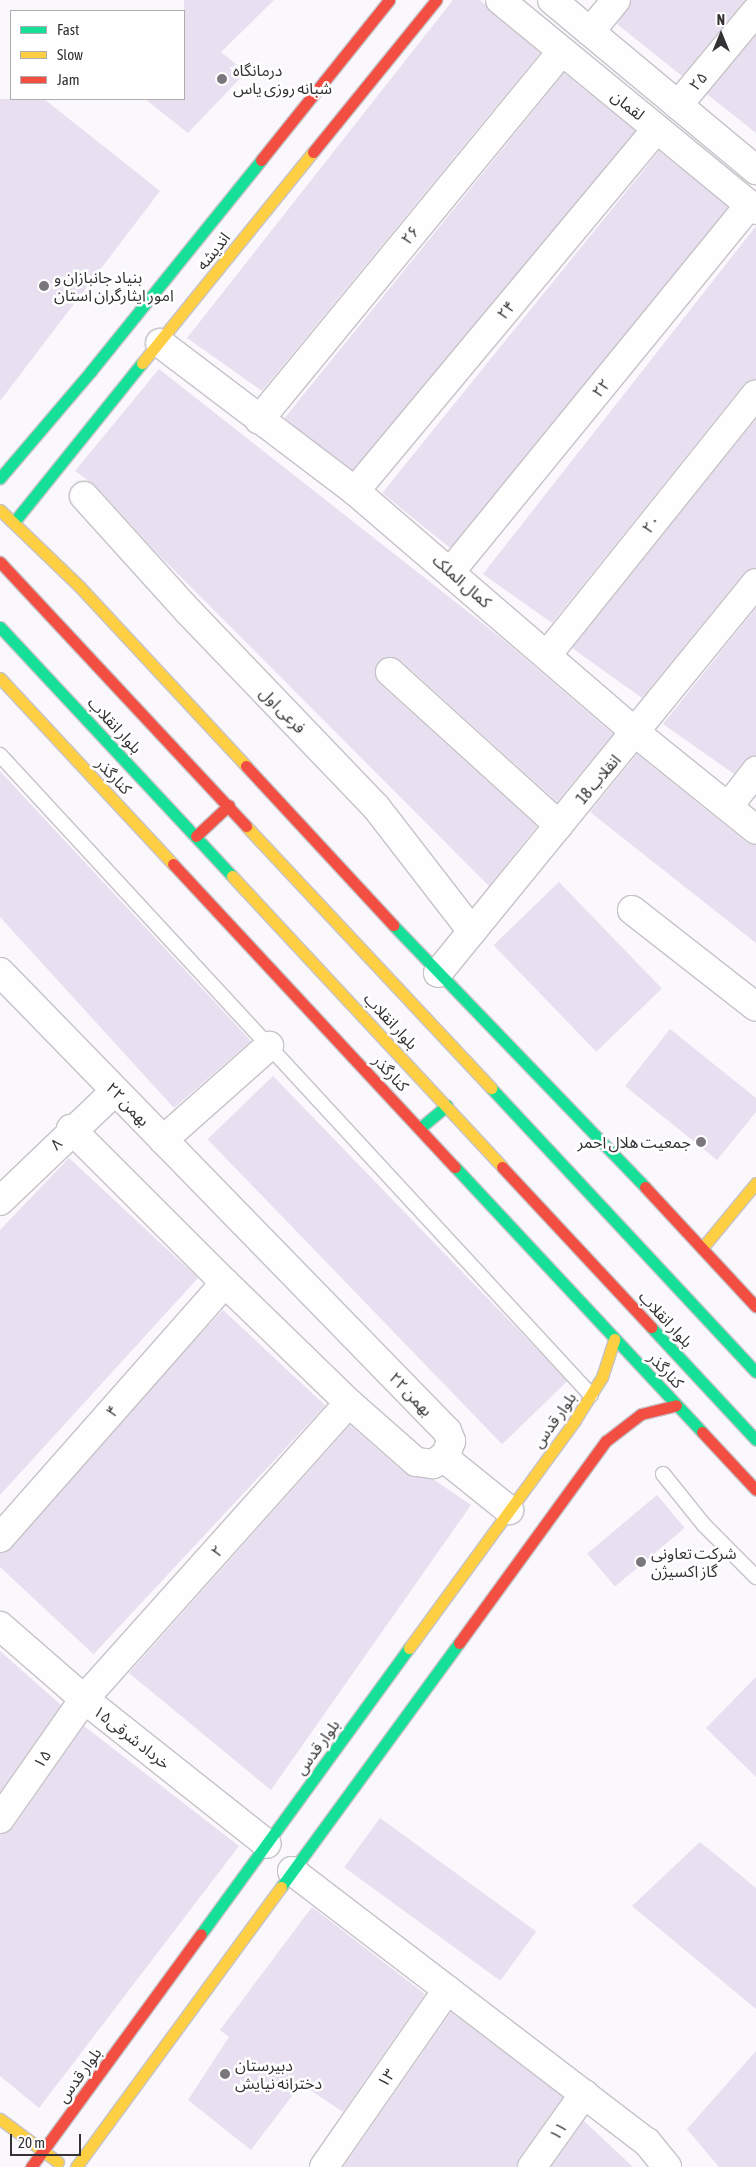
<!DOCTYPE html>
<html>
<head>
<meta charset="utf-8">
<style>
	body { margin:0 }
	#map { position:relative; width:756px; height:2167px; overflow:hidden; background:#faf7fd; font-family:"Asap Condensed","Noto Sans Arabic",sans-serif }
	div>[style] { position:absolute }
	.building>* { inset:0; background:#e8dff0; transform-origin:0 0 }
	.roads { filter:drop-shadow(1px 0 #c6c3c8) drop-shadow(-1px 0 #c6c3c8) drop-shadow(0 1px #c6c3c8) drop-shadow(0 -1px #c6c3c8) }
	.lane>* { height:14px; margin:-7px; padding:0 7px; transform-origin:7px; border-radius:7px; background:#fefeff }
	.street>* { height:28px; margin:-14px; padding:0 14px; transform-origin:14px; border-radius:14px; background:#fefeff }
	.fast>* { height:11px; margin:-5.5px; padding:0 5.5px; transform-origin:5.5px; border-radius:5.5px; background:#16e098 }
	.slow>* { height:11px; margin:-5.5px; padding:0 5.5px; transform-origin:5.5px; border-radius:5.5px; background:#ffcf43 }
	.jam>* { height:11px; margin:-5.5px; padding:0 5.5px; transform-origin:5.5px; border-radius:5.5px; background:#f24e42 }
	.dots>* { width:14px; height:14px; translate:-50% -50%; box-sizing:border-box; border:2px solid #fff; border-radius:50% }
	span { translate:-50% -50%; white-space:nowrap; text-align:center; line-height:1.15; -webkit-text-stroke:5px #fff; paint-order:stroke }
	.poi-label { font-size:16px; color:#343235 }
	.left { translate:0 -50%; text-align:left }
	.right { translate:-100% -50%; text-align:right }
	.street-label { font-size:16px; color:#343235 }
	.legend { position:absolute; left:10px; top:10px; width:175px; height:90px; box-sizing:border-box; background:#fff; border:1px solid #aeadae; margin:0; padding:6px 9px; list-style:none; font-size:15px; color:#343235 }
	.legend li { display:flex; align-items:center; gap:10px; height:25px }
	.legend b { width:25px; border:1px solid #aeadae }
	.north { position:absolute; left:696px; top:10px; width:50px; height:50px; -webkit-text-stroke:4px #fff; paint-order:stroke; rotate:0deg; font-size:14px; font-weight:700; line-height:20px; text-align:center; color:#343235 }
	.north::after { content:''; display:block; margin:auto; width:18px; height:22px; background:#343235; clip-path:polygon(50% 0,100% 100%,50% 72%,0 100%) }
	.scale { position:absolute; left:10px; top:2134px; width:71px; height:22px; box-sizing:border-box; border:2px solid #343235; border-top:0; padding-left:6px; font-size:15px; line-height:18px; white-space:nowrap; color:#343235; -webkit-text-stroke:4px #fff; paint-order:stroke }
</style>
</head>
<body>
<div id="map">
	<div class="building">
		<div style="clip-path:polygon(184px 0,274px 0,221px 52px,246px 72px,188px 133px,145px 99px,184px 99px)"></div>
		<div style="clip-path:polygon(453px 0,480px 0,540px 53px,262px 391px,187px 338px)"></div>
		<div style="clip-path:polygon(631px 0,745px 0,682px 76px,617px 24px)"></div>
		<div style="clip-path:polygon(756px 35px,756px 133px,707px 94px)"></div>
		<div style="left:564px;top:73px;width:92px;height:444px;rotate:39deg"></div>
		<div style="clip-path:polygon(0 99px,44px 99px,160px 191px,0 401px)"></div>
		<div style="left:659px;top:151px;width:89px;height:440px;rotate:39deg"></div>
		<div style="clip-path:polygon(756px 226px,756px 379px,744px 384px,552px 623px,483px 574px)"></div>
		<div style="clip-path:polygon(159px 369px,500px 637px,613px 734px,557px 802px,400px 660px,386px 657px,378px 662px,375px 676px,380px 684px,537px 826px,489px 886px,152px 548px,96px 486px,75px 471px)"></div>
		<div style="clip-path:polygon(756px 419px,756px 568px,744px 573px,642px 698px,572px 648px)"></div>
		<div style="clip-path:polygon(756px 608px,756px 756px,744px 761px,734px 774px,663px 724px)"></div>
		<div style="clip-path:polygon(637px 754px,746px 842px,756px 845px,756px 943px,590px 812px)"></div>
		<div style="clip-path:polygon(0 771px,251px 1041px,174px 1108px,0 917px)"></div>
		<div style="left:559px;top:882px;width:148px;height:91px;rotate:46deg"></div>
		<div style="clip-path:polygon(670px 1029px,756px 1098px,756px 1112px,717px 1160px,625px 1086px)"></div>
		<div style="left:273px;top:1076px;width:424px;height:91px;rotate:46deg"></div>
		<div style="clip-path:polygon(69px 1158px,198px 1278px,0 1495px,0 1230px)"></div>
		<div style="left:223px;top:1310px;width:140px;height:340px;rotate:43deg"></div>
		<div style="clip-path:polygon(350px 1425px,406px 1474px,433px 1479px,471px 1505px,271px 1790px,129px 1673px)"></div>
		<div style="left:657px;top:1495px;width:43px;height:91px;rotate:50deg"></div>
		<div style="clip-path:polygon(0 1651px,61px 1705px,0 1792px)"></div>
		<div style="clip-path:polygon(756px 1677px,756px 1777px,706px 1728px)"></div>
		<div style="clip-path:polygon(84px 1726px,239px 1846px,39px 2108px,0 2076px,0 1834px,13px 1828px)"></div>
		<div style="left:380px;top:1818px;width:193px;height:61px;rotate:36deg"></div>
		<div style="clip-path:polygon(700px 1842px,756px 1888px,756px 2009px,632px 1906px)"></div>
		<div style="clip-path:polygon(312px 1907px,425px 1994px,343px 2112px,301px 2084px,251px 2150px,188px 2100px,229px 2037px,220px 2030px)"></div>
		<div style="clip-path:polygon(451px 2012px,563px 2097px,519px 2158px,517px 2167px,343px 2167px)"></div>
		<div style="clip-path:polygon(756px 2051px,756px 2167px,719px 2167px,687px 2129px)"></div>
		<div style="clip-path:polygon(584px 2121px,633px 2167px,551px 2167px)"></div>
	</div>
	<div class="roads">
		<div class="lane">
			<div style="left:0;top:755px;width:871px;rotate:47.28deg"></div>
			<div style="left:663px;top:1474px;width:65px;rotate:51.2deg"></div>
			<div style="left:704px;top:1525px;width:74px;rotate:45deg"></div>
		</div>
		<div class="street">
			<div style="left:500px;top:0;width:331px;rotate:39.4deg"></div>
			<div style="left:552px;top:0;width:266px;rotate:39.8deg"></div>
			<div style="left:590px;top:32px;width:41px;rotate:-50.9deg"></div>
			<div style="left:678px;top:105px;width:122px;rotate:-50.3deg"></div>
			<div style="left:160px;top:343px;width:245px;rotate:37.2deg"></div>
			<div style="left:355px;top:491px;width:371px;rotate:40.7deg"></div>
			<div style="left:636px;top:733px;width:154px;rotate:38.9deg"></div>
			<div style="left:259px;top:420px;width:477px;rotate:-50.6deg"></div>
			<div style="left:355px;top:491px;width:471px;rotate:-50.2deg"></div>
			<div style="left:84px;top:496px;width:155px;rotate:47.9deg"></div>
			<div style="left:188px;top:611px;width:272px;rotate:46.2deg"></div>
			<div style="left:376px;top:807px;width:157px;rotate:52.3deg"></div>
			<div style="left:451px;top:571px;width:473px;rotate:-50.8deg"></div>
			<div style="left:547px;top:655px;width:334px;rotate:-51.3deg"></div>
			<div style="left:390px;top:672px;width:228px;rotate:42.2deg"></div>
			<div style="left:728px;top:807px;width:46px;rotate:-52.1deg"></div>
			<div style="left:632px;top:910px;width:157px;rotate:38deg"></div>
			<div style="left:0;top:972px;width:641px;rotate:45.76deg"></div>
			<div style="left:447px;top:1431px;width:11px;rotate:68deg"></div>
			<div style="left:451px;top:1441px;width:15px;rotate:110deg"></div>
			<div style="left:446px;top:1455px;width:16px;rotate:145deg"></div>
			<div style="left:433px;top:1464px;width:17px;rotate:-173deg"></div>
			<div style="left:416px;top:1462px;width:89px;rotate:-138.6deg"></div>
			<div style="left:349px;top:1403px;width:173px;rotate:-135.9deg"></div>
			<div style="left:225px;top:1283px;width:218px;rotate:-135deg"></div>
			<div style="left:438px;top:973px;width:503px;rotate:-50.81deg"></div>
			<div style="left:163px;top:1140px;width:142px;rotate:-41.6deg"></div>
			<div style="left:0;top:1201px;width:159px;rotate:-43.7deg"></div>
			<div style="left:443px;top:1457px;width:85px;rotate:38.8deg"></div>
			<div style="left:0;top:1538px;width:340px;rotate:-48.6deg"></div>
			<div style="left:0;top:1626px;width:111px;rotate:41deg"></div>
			<div style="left:84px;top:1699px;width:233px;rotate:38.4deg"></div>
			<div style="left:0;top:1819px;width:146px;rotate:-55deg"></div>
			<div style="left:84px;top:1699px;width:397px;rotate:-48.2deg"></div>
			<div style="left:292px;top:1871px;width:447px;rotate:37.4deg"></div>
			<div style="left:647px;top:2142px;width:32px;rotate:51deg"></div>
			<div style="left:324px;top:2167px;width:216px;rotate:-55.2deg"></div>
			<div style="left:532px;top:2167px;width:90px;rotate:-54.5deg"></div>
		</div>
		<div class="fast">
			<div style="left:0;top:478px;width:140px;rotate:-49.6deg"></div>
			<div style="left:91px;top:371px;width:271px;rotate:-51.1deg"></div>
			<div style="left:14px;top:522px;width:204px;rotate:-51.2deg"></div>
			<div style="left:0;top:627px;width:340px;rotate:47deg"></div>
			<div style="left:393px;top:925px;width:364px;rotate:46.1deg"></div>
			<div style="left:491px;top:1088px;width:388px;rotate:47deg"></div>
			<div style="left:420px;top:1128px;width:35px;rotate:-40deg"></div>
			<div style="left:455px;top:1167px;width:362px;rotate:47deg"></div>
			<div style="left:651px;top:1327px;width:154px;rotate:47.1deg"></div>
			<div style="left:281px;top:1887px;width:302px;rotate:-53.9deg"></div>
			<div style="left:201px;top:1934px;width:354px;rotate:-54deg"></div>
		</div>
		<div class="slow">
			<div style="left:142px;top:363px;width:272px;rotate:-51deg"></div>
			<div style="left:0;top:510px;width:110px;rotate:43.9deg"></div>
			<div style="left:79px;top:586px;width:246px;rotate:47.1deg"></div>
			<div style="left:0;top:678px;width:254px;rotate:47.1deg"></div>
			<div style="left:246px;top:826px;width:359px;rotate:46.9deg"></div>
			<div style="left:232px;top:876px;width:397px;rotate:47.1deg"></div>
			<div style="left:703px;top:1247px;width:83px;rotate:-50.4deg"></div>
			<div style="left:409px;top:1648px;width:282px;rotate:-53.9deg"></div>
			<div style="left:575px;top:1420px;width:51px;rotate:-57.9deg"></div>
			<div style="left:602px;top:1377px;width:40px;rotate:-72deg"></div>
			<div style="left:0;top:2119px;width:72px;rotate:36.6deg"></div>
			<div style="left:76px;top:2167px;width:347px;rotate:-53.8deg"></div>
		</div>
		<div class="jam">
			<div style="left:313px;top:152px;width:196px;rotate:-51deg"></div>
			<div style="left:261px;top:160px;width:205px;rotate:-51.3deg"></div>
			<div style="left:0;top:562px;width:361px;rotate:47deg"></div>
			<div style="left:246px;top:766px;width:217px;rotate:47.2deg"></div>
			<div style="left:196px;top:836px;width:45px;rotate:-43.2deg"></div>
			<div style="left:173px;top:864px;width:414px;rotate:47.1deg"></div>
			<div style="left:502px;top:1167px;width:219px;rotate:47deg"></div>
			<div style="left:645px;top:1187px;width:163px;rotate:47.2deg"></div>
			<div style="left:702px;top:1432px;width:79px;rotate:47deg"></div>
			<div style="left:459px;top:1643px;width:250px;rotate:-54deg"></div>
			<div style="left:606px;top:1441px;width:44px;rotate:-37.6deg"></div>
			<div style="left:641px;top:1414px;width:36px;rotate:-14deg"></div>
			<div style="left:31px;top:2167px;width:288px;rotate:-53.9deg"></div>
		</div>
	</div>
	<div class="dots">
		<div style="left:222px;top:79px;background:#79777b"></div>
		<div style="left:44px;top:286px;background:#79777b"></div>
		<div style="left:701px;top:1142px;background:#79777b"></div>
		<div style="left:641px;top:1562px;background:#79777b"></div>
		<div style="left:225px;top:2074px;background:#79777b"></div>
	</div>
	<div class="poi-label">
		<span class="left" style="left:233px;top:79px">درمانگاه<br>شبانه روزی یاس</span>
		<span class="left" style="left:54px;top:286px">بنیاد جانبازان و<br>امور ایثارگران استان</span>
		<span class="right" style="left:691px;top:1142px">جمعیت هلال احمر</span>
		<span class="left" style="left:651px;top:1562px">شرکت تعاونی<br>گاز اکسیژن</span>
		<span class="left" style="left:235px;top:2074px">دبیرستان<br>دخترانه نیایش</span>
	</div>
	<div class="street-label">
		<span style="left:698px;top:81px;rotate:-50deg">۲۵</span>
		<span style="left:628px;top:105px;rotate:39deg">لقمان</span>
		<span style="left:410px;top:235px;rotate:-51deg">۲۶</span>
		<span style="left:213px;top:251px;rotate:-51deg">اندیشه</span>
		<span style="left:506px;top:310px;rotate:-50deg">۲۴</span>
		<span style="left:601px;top:388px;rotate:-51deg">۲۲</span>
		<span style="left:651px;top:524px;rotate:-51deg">۲۰</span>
		<span style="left:462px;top:581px;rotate:41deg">کمال الملک</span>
		<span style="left:283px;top:710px;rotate:46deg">فرعی اول</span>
		<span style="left:115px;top:725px;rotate:47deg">بلوار انقلاب</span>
		<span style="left:114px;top:776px;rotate:47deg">کنارگذر</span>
		<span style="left:598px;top:779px;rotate:-50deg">انقلاب 18</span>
		<span style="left:391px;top:1021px;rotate:47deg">بلوار انقلاب</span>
		<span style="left:391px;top:1073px;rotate:47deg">کنارگذر</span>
		<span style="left:128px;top:1104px;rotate:46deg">۲۲ بهمن</span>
		<span style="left:56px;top:1144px;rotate:-45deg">۸</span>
		<span style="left:666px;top:1319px;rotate:47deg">بلوار انقلاب</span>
		<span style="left:666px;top:1370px;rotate:47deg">کنارگذر</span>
		<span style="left:411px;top:1394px;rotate:46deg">۲۲ بهمن</span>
		<span style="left:112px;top:1411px;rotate:-49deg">۴</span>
		<span style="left:554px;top:1420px;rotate:-55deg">بلوار قدس</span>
		<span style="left:217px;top:1551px;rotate:-48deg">۲</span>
		<span style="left:132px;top:1737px;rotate:38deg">۱۵خرداد شرقی</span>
		<span style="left:317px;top:1747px;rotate:-54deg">بلوار قدس</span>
		<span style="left:42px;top:1759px;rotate:-55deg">۱۵</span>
		<span style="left:79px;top:2075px;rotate:-54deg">بلوار قدس</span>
		<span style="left:386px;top:2078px;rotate:-55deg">۱۳</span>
		<span style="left:558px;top:2131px;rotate:-55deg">۱۱</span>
	</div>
	<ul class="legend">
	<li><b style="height:6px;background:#16e098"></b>Fast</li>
	<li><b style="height:6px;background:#ffcf43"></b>Slow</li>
	<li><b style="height:6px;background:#f24e42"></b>Jam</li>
	</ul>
	<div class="north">N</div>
	<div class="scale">20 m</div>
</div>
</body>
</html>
